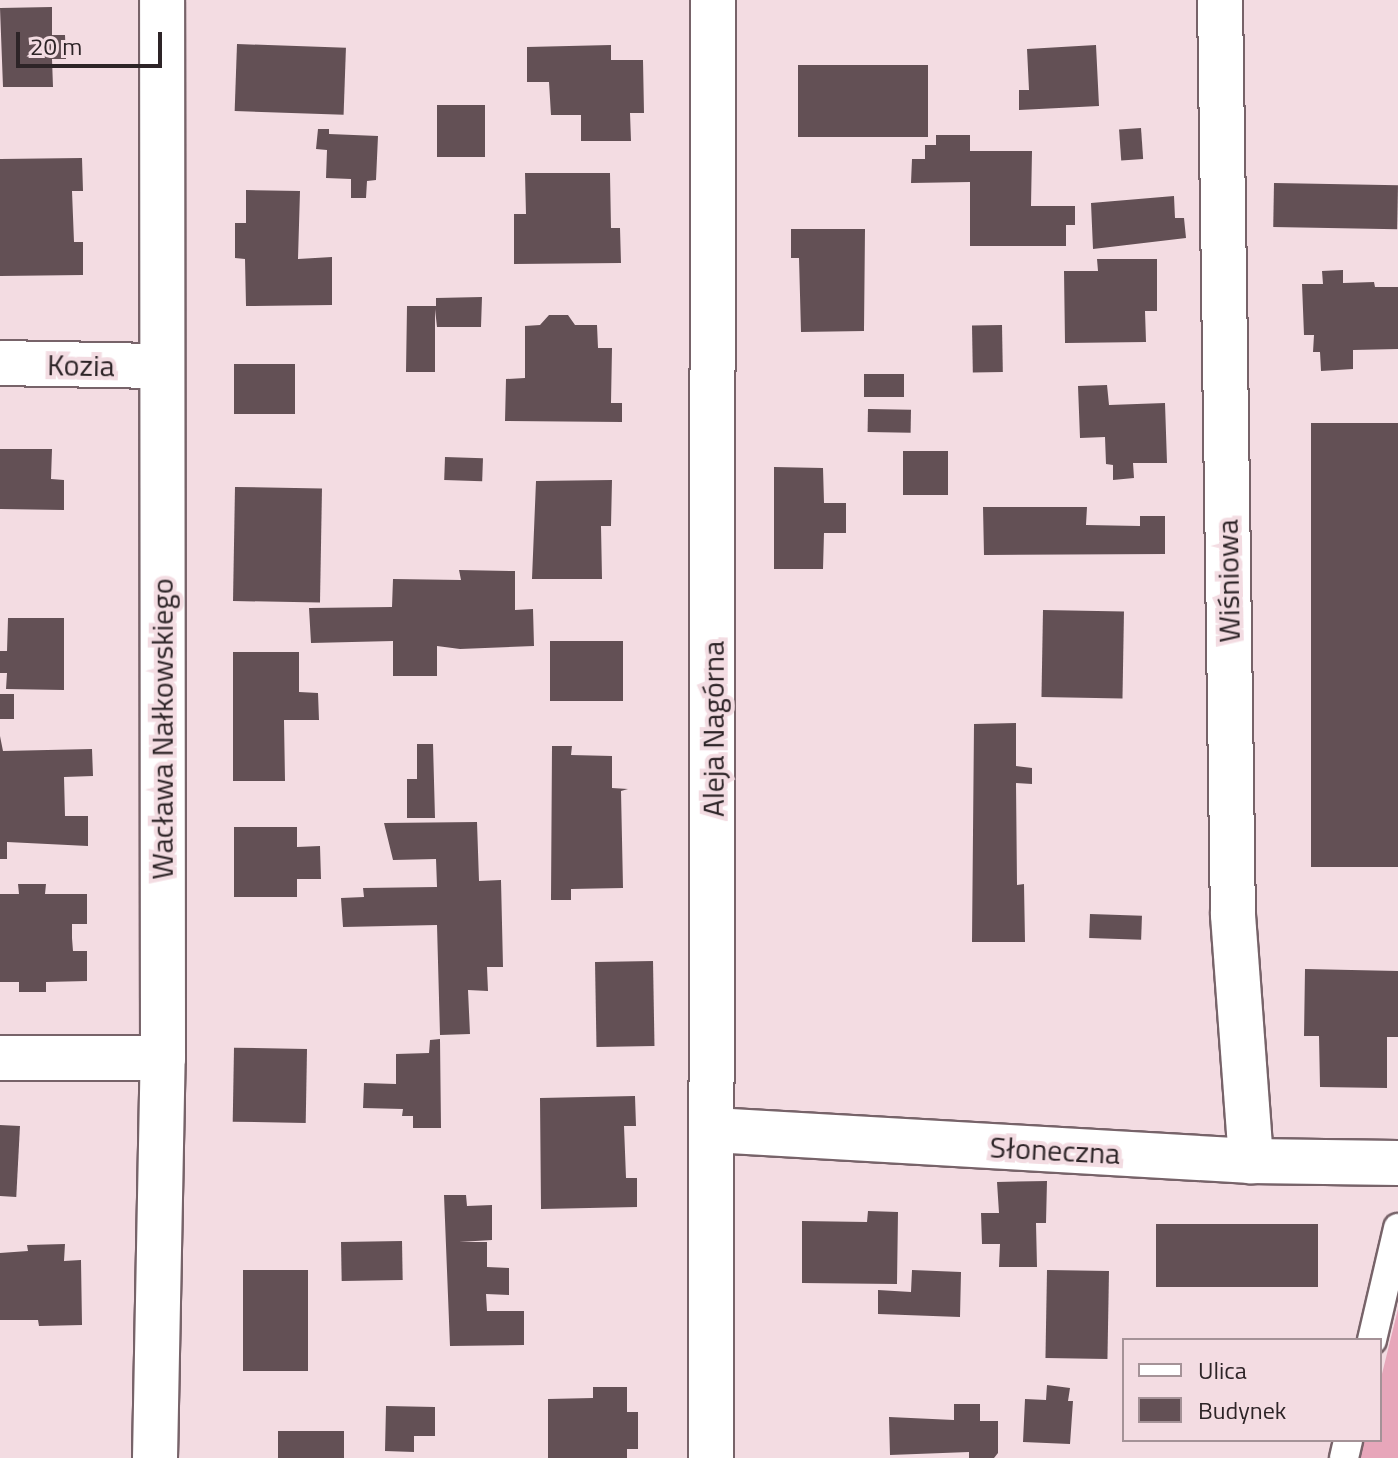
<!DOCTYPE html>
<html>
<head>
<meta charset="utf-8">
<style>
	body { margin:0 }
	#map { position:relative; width:1398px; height:1458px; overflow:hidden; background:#f3dce2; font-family:"Titillium Web",sans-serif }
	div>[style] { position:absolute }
	.green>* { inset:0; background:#e7a6ba }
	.building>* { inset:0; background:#635055; transform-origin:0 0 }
	.roads { filter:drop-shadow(2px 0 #776369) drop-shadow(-2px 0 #776369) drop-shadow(0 2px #776369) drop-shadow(0 -2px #776369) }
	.service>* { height:28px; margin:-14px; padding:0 14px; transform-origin:14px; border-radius:14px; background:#fff }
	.minor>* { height:44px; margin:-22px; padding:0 22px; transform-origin:22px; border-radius:22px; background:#fff }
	span { translate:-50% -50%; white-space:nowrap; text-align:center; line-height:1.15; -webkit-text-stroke:8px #f3dce2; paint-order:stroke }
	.street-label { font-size:30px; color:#2d2427 }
	.legend { position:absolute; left:1122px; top:1338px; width:260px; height:104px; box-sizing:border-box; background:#f3dce2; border:2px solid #a49297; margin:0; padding:10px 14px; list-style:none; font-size:24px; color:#2d2427 }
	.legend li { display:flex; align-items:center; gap:16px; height:40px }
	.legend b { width:40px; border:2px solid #a49297 }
	.scale { position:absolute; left:16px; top:32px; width:146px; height:36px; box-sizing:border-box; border:4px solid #2d2427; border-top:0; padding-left:10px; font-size:24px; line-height:28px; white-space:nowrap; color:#2d2427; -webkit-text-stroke:6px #f3dce2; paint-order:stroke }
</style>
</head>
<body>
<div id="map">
	<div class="green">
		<div style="clip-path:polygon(1398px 1309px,1398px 1458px,1358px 1458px,1363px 1440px,1380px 1440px,1380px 1382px)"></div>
	</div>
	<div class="building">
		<div style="clip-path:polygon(52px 7px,52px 35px,65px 35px,66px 59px,52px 59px,53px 87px,3px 87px,0 8px)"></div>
		<div style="left:237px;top:44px;width:109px;height:67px;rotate:2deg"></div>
		<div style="clip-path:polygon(611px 45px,611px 60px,643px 60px,644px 113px,630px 113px,631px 141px,581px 141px,581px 115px,551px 115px,549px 82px,527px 82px,527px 47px)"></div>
		<div style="clip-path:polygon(1096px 45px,1099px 106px,1019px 110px,1019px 90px,1029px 90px,1027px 49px)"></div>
		<div style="left:928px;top:65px;width:72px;height:130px;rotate:90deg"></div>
		<div style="left:485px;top:105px;width:52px;height:48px;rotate:90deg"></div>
		<div style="left:1141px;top:128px;width:31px;height:22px;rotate:86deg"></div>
		<div style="clip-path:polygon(318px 129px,329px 129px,329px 134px,378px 136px,376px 180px,367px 181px,366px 198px,351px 198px,351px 179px,326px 178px,327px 150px,316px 149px)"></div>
		<div style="clip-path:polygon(936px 135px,970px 135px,970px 151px,1032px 151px,1031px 206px,1075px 206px,1075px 225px,1066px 225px,1066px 246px,970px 246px,970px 182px,911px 183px,912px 159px,925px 159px,925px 145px,936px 145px)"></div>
		<div style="clip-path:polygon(82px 158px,83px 191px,72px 191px,74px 242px,83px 242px,83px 275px,0 276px,0 159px)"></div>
		<div style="clip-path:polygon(525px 173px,610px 173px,611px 228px,620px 228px,621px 263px,514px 264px,514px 214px,526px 214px)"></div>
		<div style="left:1274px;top:183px;width:124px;height:44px;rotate:1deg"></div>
		<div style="clip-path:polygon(246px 190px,300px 191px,298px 259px,332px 257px,332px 305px,246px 306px,245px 259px,235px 258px,235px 223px,246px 223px)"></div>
		<div style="clip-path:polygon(1174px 196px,1175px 218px,1184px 218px,1186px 238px,1093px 249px,1091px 203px)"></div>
		<div style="clip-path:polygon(791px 229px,865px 229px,864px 331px,801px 332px,799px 258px,791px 258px)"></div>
		<div style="clip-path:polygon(1097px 259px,1157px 259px,1157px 311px,1145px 311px,1146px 342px,1065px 343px,1064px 271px,1098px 271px)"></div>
		<div style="clip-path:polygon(1343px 270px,1343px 283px,1374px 282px,1375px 287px,1398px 287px,1398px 349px,1353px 350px,1353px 369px,1321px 371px,1320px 352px,1313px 352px,1314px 335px,1304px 335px,1302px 284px,1323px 284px,1322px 271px)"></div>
		<div style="clip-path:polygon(482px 297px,481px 327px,437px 327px,435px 309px,435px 372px,406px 372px,407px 306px,436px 306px,436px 298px)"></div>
		<div style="clip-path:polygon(549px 315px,568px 315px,575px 325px,597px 325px,598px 348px,612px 348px,611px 403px,622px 403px,622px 422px,505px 421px,506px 379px,525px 378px,525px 326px,540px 325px)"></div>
		<div style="left:1002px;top:325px;width:47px;height:30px;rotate:89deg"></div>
		<div style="left:234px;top:364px;width:61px;height:50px"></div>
		<div style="left:864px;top:374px;width:40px;height:23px"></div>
		<div style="clip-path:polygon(1107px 385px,1109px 405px,1165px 403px,1167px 463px,1133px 463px,1134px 478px,1113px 480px,1113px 465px,1106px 464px,1105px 437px,1080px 438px,1078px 386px)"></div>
		<div style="left:868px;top:409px;width:43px;height:23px;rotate:1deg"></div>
		<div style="left:1311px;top:423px;width:87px;height:444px"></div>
		<div style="clip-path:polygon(0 449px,52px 449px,51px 479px,64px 480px,64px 510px,0 509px)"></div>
		<div style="left:948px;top:451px;width:44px;height:45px;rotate:90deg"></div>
		<div style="left:445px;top:457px;width:38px;height:23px;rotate:2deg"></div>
		<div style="clip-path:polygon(774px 467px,823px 468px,824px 503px,846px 503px,846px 533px,824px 533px,823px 569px,774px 569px)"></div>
		<div style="clip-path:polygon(612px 480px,611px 526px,601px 526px,602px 579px,532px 579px,536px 481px)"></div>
		<div style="left:235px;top:487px;width:87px;height:114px;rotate:1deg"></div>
		<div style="clip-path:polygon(983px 507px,1087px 507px,1086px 525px,1140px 526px,1140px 516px,1165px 516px,1165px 554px,984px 555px)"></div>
		<div style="clip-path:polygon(459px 570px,515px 571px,515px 610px,533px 609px,534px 646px,460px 649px,437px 646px,437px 676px,393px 676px,393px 641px,311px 643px,309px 608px,392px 607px,393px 579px,461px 580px)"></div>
		<div style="left:1043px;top:610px;width:81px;height:87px;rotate:1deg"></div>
		<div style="clip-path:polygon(8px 618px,64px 618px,64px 690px,6px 689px,7px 673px,0 673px,0 651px,7px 651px)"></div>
		<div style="left:550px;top:641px;width:73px;height:60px"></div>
		<div style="clip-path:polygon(233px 652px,299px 652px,299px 692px,318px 693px,319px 720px,284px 720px,285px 781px,233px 781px)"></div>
		<div style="left:0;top:694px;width:14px;height:25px"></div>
		<div style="clip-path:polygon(1016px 723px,1016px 766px,1032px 768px,1032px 784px,1016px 783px,1017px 885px,1024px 884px,1025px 942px,972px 942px,974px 724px)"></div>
		<div style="clip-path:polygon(0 736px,3px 751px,92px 749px,93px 776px,64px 777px,65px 816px,88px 816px,88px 846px,7px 842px,7px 859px,0 859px)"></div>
		<div style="clip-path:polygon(417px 744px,433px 744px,435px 818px,407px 818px,407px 779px,417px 779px)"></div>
		<div style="clip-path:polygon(552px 746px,572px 746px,571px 755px,612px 756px,612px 788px,628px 789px,621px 791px,623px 888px,571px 889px,571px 900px,551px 900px)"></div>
		<div style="clip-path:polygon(477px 822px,479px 881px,501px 880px,503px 967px,487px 967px,488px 991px,468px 990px,470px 1034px,440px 1035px,437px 925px,343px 927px,341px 898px,364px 897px,363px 888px,437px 887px,436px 859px,393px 860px,384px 823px)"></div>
		<div style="clip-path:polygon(234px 827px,297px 827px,297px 847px,320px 846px,321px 879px,297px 879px,297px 897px,234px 897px)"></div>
		<div style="clip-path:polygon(18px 884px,46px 884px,45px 894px,87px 894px,87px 924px,72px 924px,72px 938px,73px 951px,87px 951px,87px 981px,46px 982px,46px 992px,19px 992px,19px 982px,0 982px,0 894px,19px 894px)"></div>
		<div style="left:1090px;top:914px;width:52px;height:24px;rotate:2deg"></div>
		<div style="left:653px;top:961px;width:85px;height:58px;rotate:89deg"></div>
		<div style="clip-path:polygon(1305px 969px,1398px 971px,1398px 1037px,1387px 1037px,1387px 1088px,1320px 1087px,1319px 1036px,1304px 1036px)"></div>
		<div style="clip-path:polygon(440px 1039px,441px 1128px,413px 1128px,413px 1116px,402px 1116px,403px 1109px,363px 1108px,364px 1083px,396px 1084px,396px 1054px,429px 1053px,430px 1040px)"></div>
		<div style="left:307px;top:1049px;width:74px;height:73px;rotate:91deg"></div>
		<div style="clip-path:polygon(635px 1096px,636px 1126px,624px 1126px,626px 1178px,637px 1178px,637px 1207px,541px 1209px,540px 1098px)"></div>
		<div style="left:0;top:1125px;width:20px;height:71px;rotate:3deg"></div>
		<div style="clip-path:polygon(1047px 1181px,1046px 1223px,1036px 1223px,1037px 1267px,999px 1267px,1000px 1244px,982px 1244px,981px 1213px,999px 1213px,997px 1182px)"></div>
		<div style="clip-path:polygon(444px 1195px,466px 1195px,467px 1206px,492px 1205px,492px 1240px,459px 1242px,487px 1242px,487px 1267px,509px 1268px,509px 1295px,486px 1294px,487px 1311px,524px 1311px,524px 1345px,450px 1346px)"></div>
		<div style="clip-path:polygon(868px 1211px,898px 1212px,897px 1284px,802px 1283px,802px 1221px,867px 1222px)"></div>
		<div style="left:1156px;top:1224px;width:162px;height:63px"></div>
		<div style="left:402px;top:1241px;width:39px;height:61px;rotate:89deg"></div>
		<div style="clip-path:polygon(65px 1244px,64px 1261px,81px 1260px,82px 1325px,39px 1326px,38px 1320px,0 1320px,0 1253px,28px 1251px,27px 1245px)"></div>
		<div style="left:243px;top:1270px;width:65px;height:101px"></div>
		<div style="clip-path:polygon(912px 1270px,961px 1272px,960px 1317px,878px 1314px,878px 1290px,911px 1292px)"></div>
		<div style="left:1047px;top:1270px;width:62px;height:88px;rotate:1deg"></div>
		<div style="clip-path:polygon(1047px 1385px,1070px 1388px,1068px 1401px,1073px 1401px,1070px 1444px,1023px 1442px,1025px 1399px,1046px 1400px)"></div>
		<div style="clip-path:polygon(593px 1387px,627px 1387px,627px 1412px,638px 1412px,638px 1449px,627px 1449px,627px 1458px,548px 1458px,548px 1399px,593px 1398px)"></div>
		<div style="clip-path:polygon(954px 1404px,980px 1404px,980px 1421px,998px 1421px,998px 1453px,994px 1458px,969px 1458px,969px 1452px,890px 1455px,889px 1417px,954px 1420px)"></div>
		<div style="clip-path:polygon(386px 1406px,435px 1407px,435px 1436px,414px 1436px,414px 1452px,385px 1451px)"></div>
		<div style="left:344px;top:1431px;width:27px;height:66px;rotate:90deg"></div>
	</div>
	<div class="roads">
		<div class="service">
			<div style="left:1372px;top:1340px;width:115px;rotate:-76.9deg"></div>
			<div style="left:1344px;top:1458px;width:18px;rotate:-77deg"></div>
		</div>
		<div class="minor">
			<div style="left:1220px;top:0;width:915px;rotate:89.19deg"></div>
			<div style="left:1233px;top:915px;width:247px;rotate:85.8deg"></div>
			<div style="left:0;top:363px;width:162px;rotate:1.1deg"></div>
			<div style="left:0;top:1058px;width:163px"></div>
			<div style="left:713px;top:1130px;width:539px;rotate:3.3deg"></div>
			<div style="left:1251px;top:1161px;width:147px;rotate:0.8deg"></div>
			<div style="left:155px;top:1458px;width:400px;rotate:-88.9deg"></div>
			<div style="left:163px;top:1058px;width:1058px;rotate:-90.05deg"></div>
			<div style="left:711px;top:1458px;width:1458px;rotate:-89.92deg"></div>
		</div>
	</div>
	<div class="street-label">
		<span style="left:81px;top:365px;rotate:1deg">Kozia</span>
		<span style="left:1228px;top:581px;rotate:-91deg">Wiśniowa</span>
		<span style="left:162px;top:729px;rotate:-90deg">Wacława Nałkowskiego</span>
		<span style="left:713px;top:729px;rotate:-90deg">Aleja Nagórna</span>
		<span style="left:1055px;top:1150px;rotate:3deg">Słoneczna</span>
	</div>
	<ul class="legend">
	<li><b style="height:10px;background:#fff"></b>Ulica</li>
	<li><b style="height:22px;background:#635055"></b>Budynek</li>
	</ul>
	<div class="scale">20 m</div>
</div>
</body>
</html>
